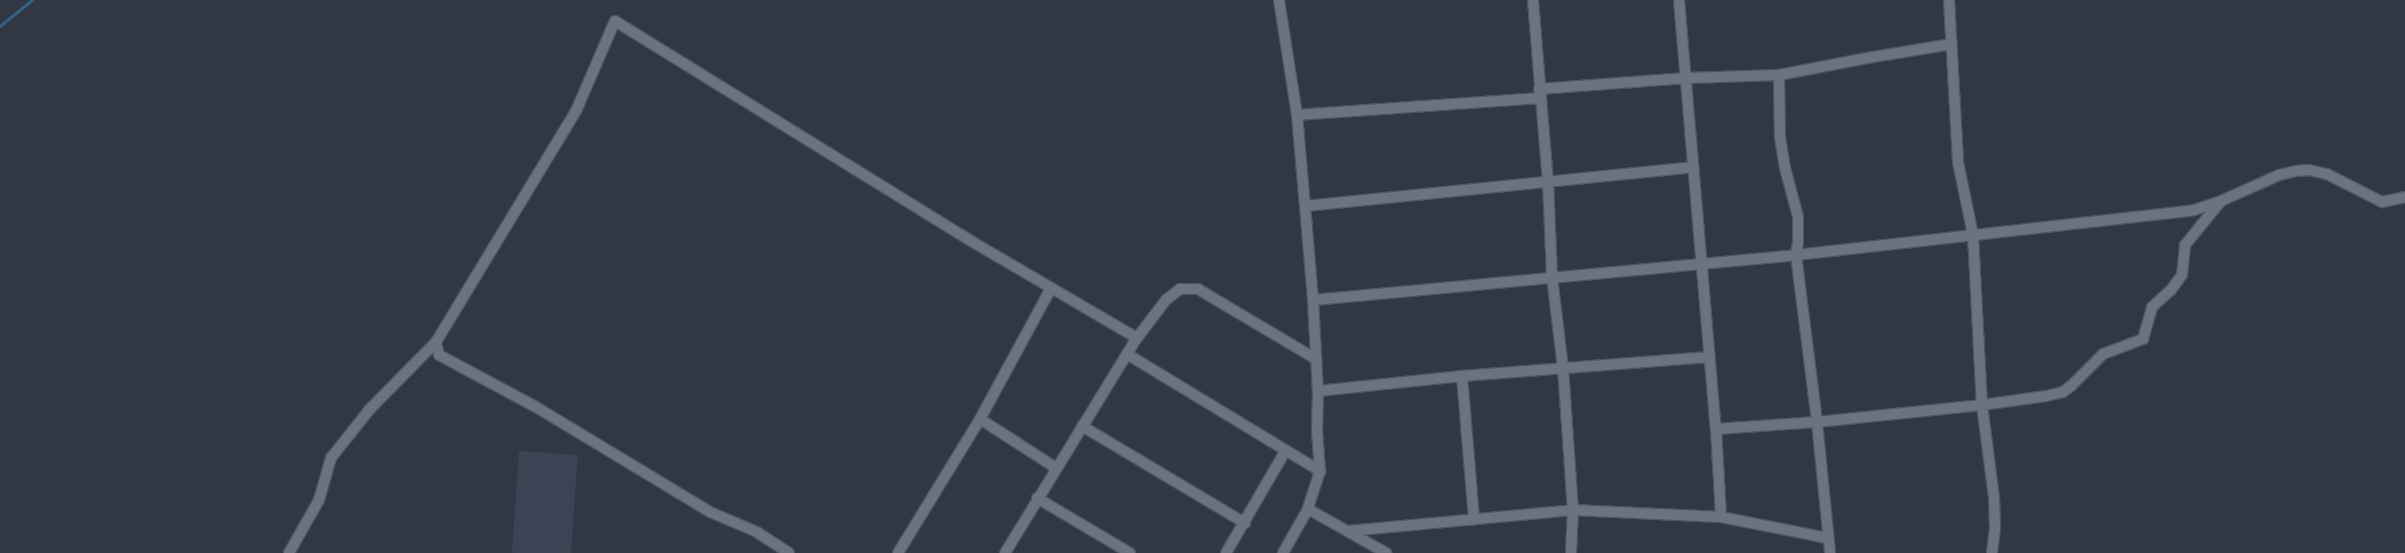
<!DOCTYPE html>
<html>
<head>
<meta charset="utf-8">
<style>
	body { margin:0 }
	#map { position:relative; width:2405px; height:553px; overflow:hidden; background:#313844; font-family:Manrope,sans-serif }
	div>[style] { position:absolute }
	.built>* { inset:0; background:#3a4454; transform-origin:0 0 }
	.stream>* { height:2.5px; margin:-1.25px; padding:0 1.25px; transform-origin:1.25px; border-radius:1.25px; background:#346285 }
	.roads { filter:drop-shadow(1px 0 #505660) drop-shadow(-1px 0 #505660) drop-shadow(0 1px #505660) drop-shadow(0 -1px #505660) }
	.minor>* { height:10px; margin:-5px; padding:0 5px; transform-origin:5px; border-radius:5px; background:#6b7380 }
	span { translate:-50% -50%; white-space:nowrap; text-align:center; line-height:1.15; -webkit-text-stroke:4px #1c1f25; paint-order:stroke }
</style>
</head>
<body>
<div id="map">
	<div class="built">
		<div style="left:519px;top:451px;width:59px;height:102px;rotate:4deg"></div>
	</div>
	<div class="stream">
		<div style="left:0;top:26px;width:41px;rotate:-39.1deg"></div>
	</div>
	<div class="roads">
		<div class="minor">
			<div style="left:1279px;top:0;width:116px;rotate:81.1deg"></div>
			<div style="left:1297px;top:115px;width:91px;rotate:85deg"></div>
			<div style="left:1305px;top:206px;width:94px;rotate:85.1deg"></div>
			<div style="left:1313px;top:300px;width:91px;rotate:86.9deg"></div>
			<div style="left:1318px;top:391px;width:40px;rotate:91.4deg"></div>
			<div style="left:1317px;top:431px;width:40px;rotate:85.7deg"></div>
			<div style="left:1320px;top:471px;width:40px;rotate:108deg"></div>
			<div style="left:1308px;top:509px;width:51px;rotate:119.6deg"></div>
			<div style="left:1533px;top:0;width:182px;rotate:85.3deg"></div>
			<div style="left:1548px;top:181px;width:96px;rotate:87.6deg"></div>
			<div style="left:1552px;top:277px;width:92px;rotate:83.1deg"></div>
			<div style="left:1563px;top:368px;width:142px;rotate:86deg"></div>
			<div style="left:1573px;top:510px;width:43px;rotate:92.7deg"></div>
			<div style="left:1679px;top:0;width:431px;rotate:85.1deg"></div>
			<div style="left:1716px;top:429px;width:88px;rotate:86.7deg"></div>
			<div style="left:1949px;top:0;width:162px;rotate:86.8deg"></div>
			<div style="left:1958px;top:162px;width:75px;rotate:78.4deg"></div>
			<div style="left:1973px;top:235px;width:170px;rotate:87deg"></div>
			<div style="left:1982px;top:405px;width:93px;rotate:82.6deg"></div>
			<div style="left:1994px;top:497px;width:31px;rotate:88deg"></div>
			<div style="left:1995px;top:528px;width:25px;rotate:97deg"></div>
			<div style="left:1779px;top:75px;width:62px;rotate:89.1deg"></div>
			<div style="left:1780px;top:137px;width:31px;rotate:81deg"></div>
			<div style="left:1785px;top:168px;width:51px;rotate:75.1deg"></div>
			<div style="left:1798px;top:217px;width:25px;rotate:90deg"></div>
			<div style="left:1798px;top:242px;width:13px;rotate:99deg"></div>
			<div style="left:1796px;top:255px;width:168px;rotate:82.8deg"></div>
			<div style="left:1817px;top:422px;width:132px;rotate:84.3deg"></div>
			<div style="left:1539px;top:89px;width:148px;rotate:-4.3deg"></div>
			<div style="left:1687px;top:78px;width:92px;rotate:-1.9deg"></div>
			<div style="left:1779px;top:75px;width:90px;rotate:-10.9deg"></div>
			<div style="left:1867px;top:58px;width:86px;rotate:-9.4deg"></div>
			<div style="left:1297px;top:115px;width:243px;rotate:-4deg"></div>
			<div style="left:1305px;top:206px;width:390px;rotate:-5.7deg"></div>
			<div style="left:1313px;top:300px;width:485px;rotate:-5.3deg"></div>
			<div style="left:1796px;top:255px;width:377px;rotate:-6.4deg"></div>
			<div style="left:2171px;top:213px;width:23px;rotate:-7deg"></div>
			<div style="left:2194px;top:210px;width:28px;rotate:-18deg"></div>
			<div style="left:2221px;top:201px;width:64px;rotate:-24.1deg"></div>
			<div style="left:2279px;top:175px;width:17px;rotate:-13deg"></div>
			<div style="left:2296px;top:171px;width:13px;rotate:-4deg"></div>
			<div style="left:2309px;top:170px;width:18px;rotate:13deg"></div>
			<div style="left:2327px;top:174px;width:62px;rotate:27deg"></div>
			<div style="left:2382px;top:202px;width:24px;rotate:-12deg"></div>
			<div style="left:1127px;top:354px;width:226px;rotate:31.2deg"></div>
			<div style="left:1462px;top:376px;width:144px;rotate:85.2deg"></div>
			<div style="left:1318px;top:391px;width:145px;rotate:-5.9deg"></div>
			<div style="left:1462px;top:376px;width:248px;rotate:-4.4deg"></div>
			<div style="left:980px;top:419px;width:90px;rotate:32.8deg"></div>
			<div style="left:1082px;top:426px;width:190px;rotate:30.8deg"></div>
			<div style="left:1716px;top:429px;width:101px;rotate:-4deg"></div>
			<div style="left:1817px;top:422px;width:166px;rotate:-5.9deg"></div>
			<div style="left:1982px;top:405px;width:65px;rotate:-8deg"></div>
			<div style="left:2046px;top:396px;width:17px;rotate:-13deg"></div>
			<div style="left:2063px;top:392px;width:10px;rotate:-37deg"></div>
			<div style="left:2071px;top:386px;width:45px;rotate:-45deg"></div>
			<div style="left:2103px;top:354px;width:43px;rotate:-20.6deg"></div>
			<div style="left:2143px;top:339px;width:33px;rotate:-74deg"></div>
			<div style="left:2152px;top:307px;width:25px;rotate:-42deg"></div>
			<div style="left:2171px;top:290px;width:19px;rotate:-54deg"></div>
			<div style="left:2182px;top:275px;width:30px;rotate:-84deg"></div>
			<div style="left:2185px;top:245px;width:57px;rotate:-50.7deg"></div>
			<div style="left:1037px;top:498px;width:108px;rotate:30.6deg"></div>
			<div style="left:1308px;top:509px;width:90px;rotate:29.4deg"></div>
			<div style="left:1348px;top:531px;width:226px;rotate:-5.3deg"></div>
			<div style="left:1573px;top:510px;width:148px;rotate:2.7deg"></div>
			<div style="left:1721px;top:517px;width:108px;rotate:11.2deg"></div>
			<div style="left:289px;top:553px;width:61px;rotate:-60.5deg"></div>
			<div style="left:319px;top:500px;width:44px;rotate:-74.1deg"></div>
			<div style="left:331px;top:458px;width:63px;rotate:-51.5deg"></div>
			<div style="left:370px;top:409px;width:94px;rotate:-45.4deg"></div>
			<div style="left:789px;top:553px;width:38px;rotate:-147deg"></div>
			<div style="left:757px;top:532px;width:51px;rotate:-156.9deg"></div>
			<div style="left:710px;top:512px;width:203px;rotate:-148.9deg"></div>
			<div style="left:536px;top:407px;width:110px;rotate:-151.8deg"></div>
			<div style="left:439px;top:355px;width:13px;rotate:-103deg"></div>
			<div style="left:436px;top:342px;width:270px;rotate:-58.8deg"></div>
			<div style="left:576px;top:111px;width:98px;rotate:-66.6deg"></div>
			<div style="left:615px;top:21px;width:418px;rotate:31.7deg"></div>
			<div style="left:971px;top:241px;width:192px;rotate:30.3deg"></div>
			<div style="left:898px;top:553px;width:157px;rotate:-58.5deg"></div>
			<div style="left:980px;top:419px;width:147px;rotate:-61.5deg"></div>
			<div style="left:1005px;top:553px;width:252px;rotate:-58.5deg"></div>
			<div style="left:1137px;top:338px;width:48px;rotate:-52.7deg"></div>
			<div style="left:1166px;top:300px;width:18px;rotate:-38deg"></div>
			<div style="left:1180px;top:289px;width:18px"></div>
			<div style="left:1198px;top:289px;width:137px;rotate:30.7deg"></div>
			<div style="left:1226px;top:553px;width:119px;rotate:-59.8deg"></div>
		</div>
	</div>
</div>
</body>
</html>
